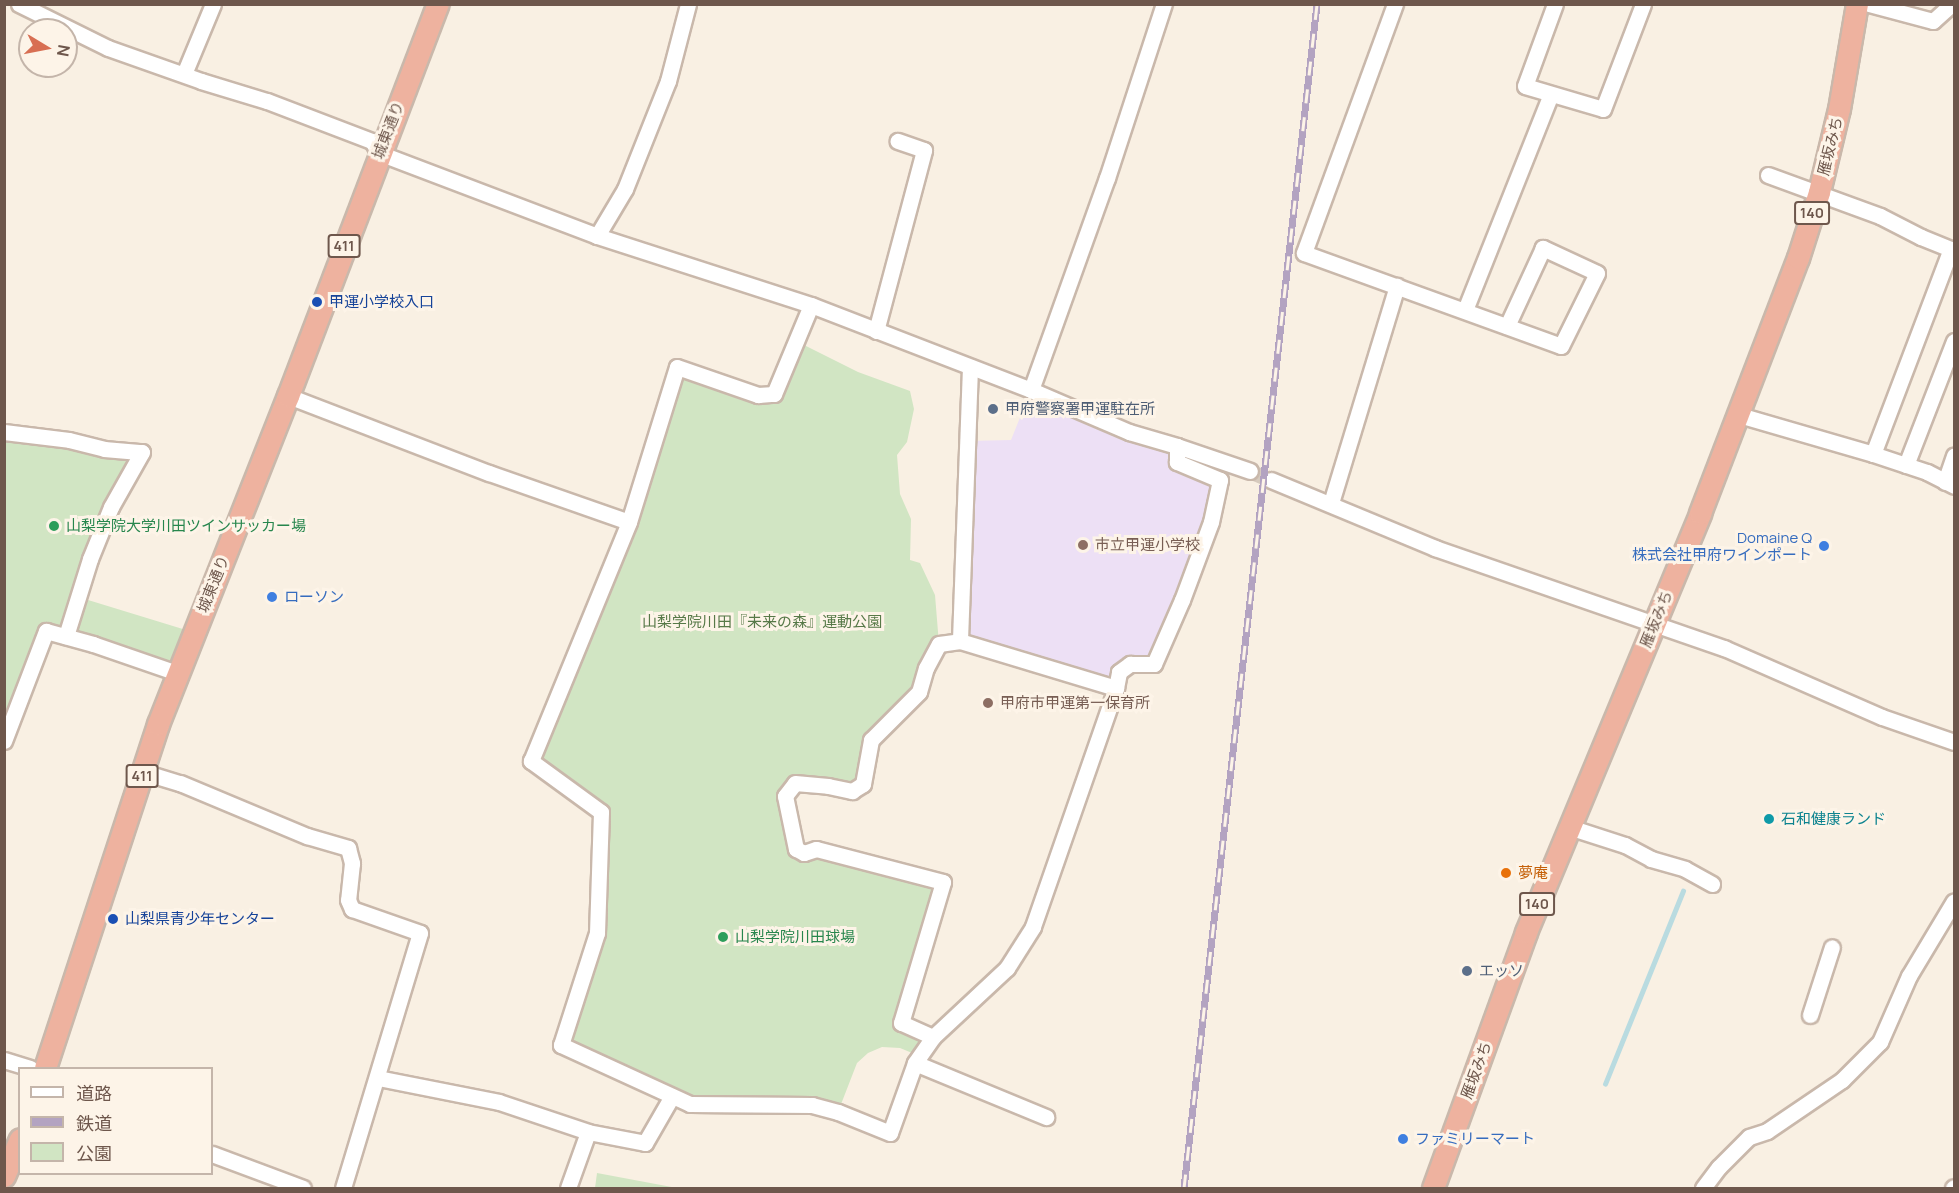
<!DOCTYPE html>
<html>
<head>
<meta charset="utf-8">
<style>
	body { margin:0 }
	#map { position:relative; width:1959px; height:1193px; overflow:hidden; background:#f9f0e3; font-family:Manrope,"Noto Sans JP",sans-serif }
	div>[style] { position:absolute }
	.education>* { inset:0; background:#ede0f5 }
	.green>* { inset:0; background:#d1e5c3 }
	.stream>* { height:4.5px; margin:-2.25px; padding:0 2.25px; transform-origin:2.25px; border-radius:2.25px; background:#b9dbe0 }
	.minor-tunnel>* { height:15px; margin-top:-7.5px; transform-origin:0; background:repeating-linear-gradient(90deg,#d6cabd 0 15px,transparent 0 23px) }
	.roads { filter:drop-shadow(2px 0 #c9b8ab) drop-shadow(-2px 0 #c9b8ab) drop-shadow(0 2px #c9b8ab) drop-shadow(0 -2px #c9b8ab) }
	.minor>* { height:15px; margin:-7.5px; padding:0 7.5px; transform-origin:7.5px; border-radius:7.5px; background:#fff }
	.highway>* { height:21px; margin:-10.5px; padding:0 10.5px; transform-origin:10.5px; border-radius:10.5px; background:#eeb29f }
	.rail>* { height:7px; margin-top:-3.5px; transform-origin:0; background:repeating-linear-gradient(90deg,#fdf4e8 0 14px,#b3a3c1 0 28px); box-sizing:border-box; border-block:2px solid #b3a3c1 }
	.dots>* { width:16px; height:16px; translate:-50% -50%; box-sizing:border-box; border:3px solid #fdf4e8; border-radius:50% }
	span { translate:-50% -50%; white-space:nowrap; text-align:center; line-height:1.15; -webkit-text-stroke:6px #fdf4e8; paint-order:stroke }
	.shield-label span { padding:2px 4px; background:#fdf4e8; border:2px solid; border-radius:4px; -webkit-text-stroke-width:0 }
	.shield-label { font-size:14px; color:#6e574c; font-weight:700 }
	.street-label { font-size:15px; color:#6e574c }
	.transit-label { font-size:15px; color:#164399 }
	.left { translate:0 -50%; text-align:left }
	.service-label { font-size:15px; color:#4e5e75 }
	.leisure-label { font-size:15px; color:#27864d }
	.shop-label { font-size:15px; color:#366cbe }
	.right { translate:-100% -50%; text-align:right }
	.education-label { font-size:15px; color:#785e54 }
	.park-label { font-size:15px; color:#577948 }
	.culture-label { font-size:15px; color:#0d838f }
	.food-label { font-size:15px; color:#c56008 }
	.frame { position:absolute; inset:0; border:6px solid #6e574c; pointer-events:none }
	.legend { position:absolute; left:18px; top:1067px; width:195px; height:108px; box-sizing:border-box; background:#fdf4e8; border:2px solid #c4b5aa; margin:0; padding:8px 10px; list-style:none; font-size:18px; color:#6e574c }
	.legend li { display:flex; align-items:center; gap:12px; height:30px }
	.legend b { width:30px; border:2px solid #c4b5aa }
	.north { position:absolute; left:18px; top:18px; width:60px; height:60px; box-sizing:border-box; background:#fdf4e8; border:2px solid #c4b5aa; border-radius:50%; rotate:100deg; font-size:16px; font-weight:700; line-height:24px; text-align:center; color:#6e574c }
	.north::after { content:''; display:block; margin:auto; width:21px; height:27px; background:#d86f53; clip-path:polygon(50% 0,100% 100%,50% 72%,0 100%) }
</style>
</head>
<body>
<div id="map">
	<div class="education">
		<div style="clip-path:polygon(1031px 390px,1177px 446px,1177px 462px,1220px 480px,1154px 664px,1130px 664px,1116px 688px,960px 641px,967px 441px,1011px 440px)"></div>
	</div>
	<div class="green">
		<div style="clip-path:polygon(800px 343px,858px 372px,910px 391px,914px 409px,907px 442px,897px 455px,900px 494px,911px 519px,910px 560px,920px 563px,935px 595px,939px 644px,919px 692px,871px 740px,863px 784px,795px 783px,785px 797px,796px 850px,943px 882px,901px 1022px,933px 1037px,917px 1055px,900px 1048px,882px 1047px,868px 1053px,857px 1063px,838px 1112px,690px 1104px,561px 1045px,586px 972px,601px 812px,531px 761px,629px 522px,677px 367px,768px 402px,776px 399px)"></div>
		<div style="clip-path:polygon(5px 435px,131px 456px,75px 596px,186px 630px,171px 668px,43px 626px,5px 726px)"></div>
		<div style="clip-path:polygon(597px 1173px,677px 1188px,595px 1188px)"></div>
	</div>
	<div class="stream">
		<div style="left:1605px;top:1084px;width:208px;rotate:-68deg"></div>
	</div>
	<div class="minor-tunnel">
		<div style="left:1250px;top:471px;width:23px;rotate:23deg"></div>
	</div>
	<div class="roads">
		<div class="minor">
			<div style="left:19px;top:4px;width:99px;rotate:26.3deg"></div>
			<div style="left:108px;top:48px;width:99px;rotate:19.5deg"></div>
			<div style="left:201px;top:81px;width:69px;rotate:16.9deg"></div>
			<div style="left:267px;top:101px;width:112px;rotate:20.9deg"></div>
			<div style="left:372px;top:141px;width:14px;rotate:60deg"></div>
			<div style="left:379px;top:153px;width:233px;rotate:20.8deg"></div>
			<div style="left:597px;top:236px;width:55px;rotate:-59.2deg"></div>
			<div style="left:625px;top:189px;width:116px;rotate:-68.3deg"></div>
			<div style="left:668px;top:81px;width:80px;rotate:-75.4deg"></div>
			<div style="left:1395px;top:4px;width:265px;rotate:110.1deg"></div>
			<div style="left:1304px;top:253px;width:273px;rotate:19.9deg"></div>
			<div style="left:1561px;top:346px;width:81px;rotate:-63.7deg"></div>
			<div style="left:1597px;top:273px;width:60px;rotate:-155.2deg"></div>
			<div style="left:1543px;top:248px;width:86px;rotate:114.8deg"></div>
			<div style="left:1555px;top:4px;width:87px;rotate:110.1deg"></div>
			<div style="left:1525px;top:86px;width:81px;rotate:16.4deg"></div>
			<div style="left:1603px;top:109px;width:112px;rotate:-69.1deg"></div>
			<div style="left:1869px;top:4px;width:66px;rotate:14.9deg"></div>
			<div style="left:1933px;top:21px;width:25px;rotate:-42deg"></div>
			<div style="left:184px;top:74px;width:76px;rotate:-67.5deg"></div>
			<div style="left:1768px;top:175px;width:119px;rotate:20.1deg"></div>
			<div style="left:1880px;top:216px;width:46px;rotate:27.1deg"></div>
			<div style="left:1921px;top:237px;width:35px;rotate:22deg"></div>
			<div style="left:597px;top:236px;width:225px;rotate:17.9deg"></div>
			<div style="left:1465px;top:310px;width:232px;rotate:-68.3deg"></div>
			<div style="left:876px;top:331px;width:187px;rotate:-75.1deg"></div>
			<div style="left:924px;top:150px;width:28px;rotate:-161deg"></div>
			<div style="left:970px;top:367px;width:274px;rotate:92.1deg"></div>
			<div style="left:960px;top:641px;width:163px;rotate:16.8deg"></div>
			<div style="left:1116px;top:688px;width:253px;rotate:109.2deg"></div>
			<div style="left:1033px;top:927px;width:49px;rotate:122.4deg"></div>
			<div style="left:1007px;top:968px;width:101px;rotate:137deg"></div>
			<div style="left:933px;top:1037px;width:32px;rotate:125deg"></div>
			<div style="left:915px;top:1063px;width:74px;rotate:109.7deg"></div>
			<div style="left:890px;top:1133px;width:56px;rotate:-158deg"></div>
			<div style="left:838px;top:1112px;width:27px;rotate:-165deg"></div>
			<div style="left:812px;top:1105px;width:122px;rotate:-179.5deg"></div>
			<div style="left:690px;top:1104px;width:142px;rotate:-155.4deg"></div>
			<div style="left:561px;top:1045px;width:118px;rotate:-72.2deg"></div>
			<div style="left:597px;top:933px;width:121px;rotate:-88.1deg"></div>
			<div style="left:601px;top:812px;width:87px;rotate:-143.9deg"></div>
			<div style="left:531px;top:761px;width:258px;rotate:-67.7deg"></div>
			<div style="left:629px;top:522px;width:162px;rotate:-72.8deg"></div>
			<div style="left:677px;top:367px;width:86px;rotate:19.1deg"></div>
			<div style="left:758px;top:395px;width:16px;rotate:-4deg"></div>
			<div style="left:774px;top:394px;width:96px;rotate:-67.4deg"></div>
			<div style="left:811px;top:305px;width:236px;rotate:21.1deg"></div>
			<div style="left:1031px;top:390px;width:107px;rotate:23.2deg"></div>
			<div style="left:1129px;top:432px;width:50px;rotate:16.3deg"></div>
			<div style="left:1177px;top:446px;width:77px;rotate:18.9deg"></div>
			<div style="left:1031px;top:390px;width:225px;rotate:-70.3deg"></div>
			<div style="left:1107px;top:178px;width:183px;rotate:-71.9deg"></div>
			<div style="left:288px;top:396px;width:215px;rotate:21deg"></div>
			<div style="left:489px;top:473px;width:148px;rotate:19.3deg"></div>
			<div style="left:1739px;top:415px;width:140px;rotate:16.2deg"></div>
			<div style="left:1873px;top:454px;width:57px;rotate:18.4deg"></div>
			<div style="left:1927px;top:472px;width:30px;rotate:27deg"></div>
			<div style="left:4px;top:432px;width:65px;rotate:7deg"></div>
			<div style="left:69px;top:440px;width:36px;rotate:14deg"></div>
			<div style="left:104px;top:449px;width:38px;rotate:5deg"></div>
			<div style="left:142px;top:452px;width:63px;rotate:119.4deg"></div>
			<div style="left:111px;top:507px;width:56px;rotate:112deg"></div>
			<div style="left:90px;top:559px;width:81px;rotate:107.3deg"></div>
			<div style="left:1873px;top:454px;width:219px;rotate:-69.2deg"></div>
			<div style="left:1906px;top:465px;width:133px;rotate:-68.8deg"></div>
			<div style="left:1271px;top:480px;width:178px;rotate:22.5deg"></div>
			<div style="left:1435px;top:548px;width:306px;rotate:19.1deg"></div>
			<div style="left:1724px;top:648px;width:172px;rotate:23.6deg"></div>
			<div style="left:1882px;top:717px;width:76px;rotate:19.1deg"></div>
			<div style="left:1945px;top:482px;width:28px;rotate:-71deg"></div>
			<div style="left:1331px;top:503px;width:227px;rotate:-73.1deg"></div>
			<div style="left:1116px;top:688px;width:16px;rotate:-79deg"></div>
			<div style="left:1119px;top:672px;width:14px;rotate:-36deg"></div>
			<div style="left:1130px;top:664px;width:24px"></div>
			<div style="left:1154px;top:664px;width:70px;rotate:-66.4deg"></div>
			<div style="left:1182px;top:600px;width:83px;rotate:-69.6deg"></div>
			<div style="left:1211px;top:522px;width:43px;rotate:-77.9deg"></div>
			<div style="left:1220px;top:480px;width:47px;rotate:-157.3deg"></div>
			<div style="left:1177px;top:462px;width:16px;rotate:-90deg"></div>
			<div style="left:4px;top:741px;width:118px;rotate:-69.1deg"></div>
			<div style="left:46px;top:631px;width:49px;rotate:15.5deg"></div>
			<div style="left:93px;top:644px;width:89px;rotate:19deg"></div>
			<div style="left:143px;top:772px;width:39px;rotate:17deg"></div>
			<div style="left:180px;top:783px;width:138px;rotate:22.7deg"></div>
			<div style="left:307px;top:836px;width:43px;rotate:16.3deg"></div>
			<div style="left:348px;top:848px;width:16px;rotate:75deg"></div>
			<div style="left:352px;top:863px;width:37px;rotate:96deg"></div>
			<div style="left:348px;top:900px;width:10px;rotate:66deg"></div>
			<div style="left:352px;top:909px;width:72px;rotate:19.4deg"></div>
			<div style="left:420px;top:933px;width:266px;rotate:106.8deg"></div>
			<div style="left:1569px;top:827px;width:59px;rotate:17.8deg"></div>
			<div style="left:1625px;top:845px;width:30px;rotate:28deg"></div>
			<div style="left:1651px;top:859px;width:35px;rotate:16deg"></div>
			<div style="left:1685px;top:869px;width:31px;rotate:29deg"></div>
			<div style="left:1810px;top:1015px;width:71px;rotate:-72.1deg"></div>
			<div style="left:933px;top:1037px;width:35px;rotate:-156deg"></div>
			<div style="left:901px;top:1023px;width:147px;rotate:-73.4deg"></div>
			<div style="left:943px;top:882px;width:131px;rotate:-165.4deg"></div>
			<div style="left:816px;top:849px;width:13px;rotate:162deg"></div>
			<div style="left:804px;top:853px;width:9px;rotate:-153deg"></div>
			<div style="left:796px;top:849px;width:54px;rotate:-101.7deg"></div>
			<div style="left:785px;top:796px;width:16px;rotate:-52deg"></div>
			<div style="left:795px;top:783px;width:33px;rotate:5deg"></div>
			<div style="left:828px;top:786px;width:25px;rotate:12deg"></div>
			<div style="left:852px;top:791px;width:13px;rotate:-32deg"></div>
			<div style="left:863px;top:784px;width:45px;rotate:-79.7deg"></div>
			<div style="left:871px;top:740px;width:68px;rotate:-45deg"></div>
			<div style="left:919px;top:692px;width:25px;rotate:-74deg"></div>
			<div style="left:926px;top:668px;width:27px;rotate:-62deg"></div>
			<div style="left:939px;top:644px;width:21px;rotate:-8deg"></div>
			<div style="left:4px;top:1060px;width:27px;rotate:17deg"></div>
			<div style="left:915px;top:1063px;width:142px;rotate:22.4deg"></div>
			<div style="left:378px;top:1078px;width:123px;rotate:11.2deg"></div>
			<div style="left:499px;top:1102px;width:94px;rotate:18.6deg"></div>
			<div style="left:212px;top:1154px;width:97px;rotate:20.5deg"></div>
			<div style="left:568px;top:1188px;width:59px;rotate:-70.3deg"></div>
			<div style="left:588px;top:1132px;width:58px;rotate:10.9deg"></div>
			<div style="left:645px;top:1143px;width:54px;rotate:-60.1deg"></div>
			<div style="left:1703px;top:1188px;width:26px;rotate:-53deg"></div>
			<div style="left:1719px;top:1167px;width:42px;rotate:-45deg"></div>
			<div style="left:1749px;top:1137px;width:19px;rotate:-18deg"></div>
			<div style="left:1767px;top:1131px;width:91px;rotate:-34.2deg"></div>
			<div style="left:1842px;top:1080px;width:54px;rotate:-45deg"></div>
			<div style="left:1880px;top:1042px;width:72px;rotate:-66.3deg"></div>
			<div style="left:1909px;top:976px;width:87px;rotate:-59deg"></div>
			<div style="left:1953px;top:1188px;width:1px;rotate:-45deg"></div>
		</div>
		<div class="highway">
			<div style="left:45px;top:1068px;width:362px;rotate:-71.8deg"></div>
			<div style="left:158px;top:724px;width:353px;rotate:-68.4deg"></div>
			<div style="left:288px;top:396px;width:420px;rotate:-69.1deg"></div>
			<div style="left:4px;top:1176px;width:40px;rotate:-66.6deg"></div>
			<div style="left:1433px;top:1188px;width:272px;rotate:-70deg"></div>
			<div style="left:1526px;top:932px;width:454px;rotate:-67.4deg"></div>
			<div style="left:1700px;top:513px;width:273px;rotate:-69deg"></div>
			<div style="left:1798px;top:258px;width:69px;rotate:-72.3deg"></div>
			<div style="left:1819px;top:192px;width:85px;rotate:-76.5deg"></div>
			<div style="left:1839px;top:109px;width:107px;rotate:-80.3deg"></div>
		</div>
	</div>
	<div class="rail">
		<div style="left:1184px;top:1188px;width:1191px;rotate:-83.59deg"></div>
	</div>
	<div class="dots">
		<div style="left:317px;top:302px;background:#1a4fb4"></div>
		<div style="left:993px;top:409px;background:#5c6f8a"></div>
		<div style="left:54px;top:526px;background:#2e9e5b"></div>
		<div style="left:1083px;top:545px;background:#8d6e63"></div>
		<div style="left:1824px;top:546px;background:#3f7fe0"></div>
		<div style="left:272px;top:597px;background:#3f7fe0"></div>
		<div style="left:988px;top:703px;background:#8d6e63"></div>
		<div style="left:1769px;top:819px;background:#0f9aa8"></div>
		<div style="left:1506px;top:873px;background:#e8710a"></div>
		<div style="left:113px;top:919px;background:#1a4fb4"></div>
		<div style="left:723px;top:937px;background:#2e9e5b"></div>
		<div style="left:1467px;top:971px;background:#5c6f8a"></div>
		<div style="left:1403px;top:1139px;background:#3f7fe0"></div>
	</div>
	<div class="shield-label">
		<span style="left:1812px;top:213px">140</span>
		<span style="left:344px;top:246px">411</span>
		<span style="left:142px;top:776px">411</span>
		<span style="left:1537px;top:904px">140</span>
	</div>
	<div class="street-label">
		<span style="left:388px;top:130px;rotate:-69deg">城東通り</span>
		<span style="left:1830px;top:146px;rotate:-76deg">雁坂みち</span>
		<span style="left:213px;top:584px;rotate:-68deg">城東通り</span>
		<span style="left:1656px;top:619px;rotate:-68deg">雁坂みち</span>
		<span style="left:1476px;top:1070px;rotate:-70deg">雁坂みち</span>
	</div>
	<div class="transit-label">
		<span class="left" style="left:329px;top:302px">甲運小学校入口</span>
		<span class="left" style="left:125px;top:919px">山梨県青少年センター</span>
	</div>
	<div class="service-label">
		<span class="left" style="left:1005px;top:409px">甲府警察署甲運駐在所</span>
		<span class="left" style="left:1479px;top:971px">エッソ</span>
	</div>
	<div class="leisure-label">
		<span class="left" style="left:66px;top:526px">山梨学院大学川田ツインサッカー場</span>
		<span class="left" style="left:735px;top:937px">山梨学院川田球場</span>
	</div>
	<div class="shop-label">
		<span class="right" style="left:1812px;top:546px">Domaine Q<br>株式会社甲府ワインポート</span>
		<span class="left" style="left:284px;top:597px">ローソン</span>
		<span class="left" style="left:1415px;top:1139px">ファミリーマート</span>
	</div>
	<div class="education-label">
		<span class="left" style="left:1095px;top:545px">市立甲運小学校</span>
		<span class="left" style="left:1000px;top:703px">甲府市甲運第一保育所</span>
	</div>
	<div class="park-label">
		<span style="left:762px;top:622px">山梨学院川田『未来の森』運動公園</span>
	</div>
	<div class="culture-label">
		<span class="left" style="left:1781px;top:819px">石和健康ランド</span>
	</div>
	<div class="food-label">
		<span class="left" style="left:1518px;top:873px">夢庵</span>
	</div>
	<div class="frame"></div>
	<ul class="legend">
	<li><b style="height:8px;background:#fff"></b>道路</li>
	<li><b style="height:8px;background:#b3a3c1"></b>鉄道</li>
	<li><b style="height:16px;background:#d1e5c3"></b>公園</li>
	</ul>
	<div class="north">N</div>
</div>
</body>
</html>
